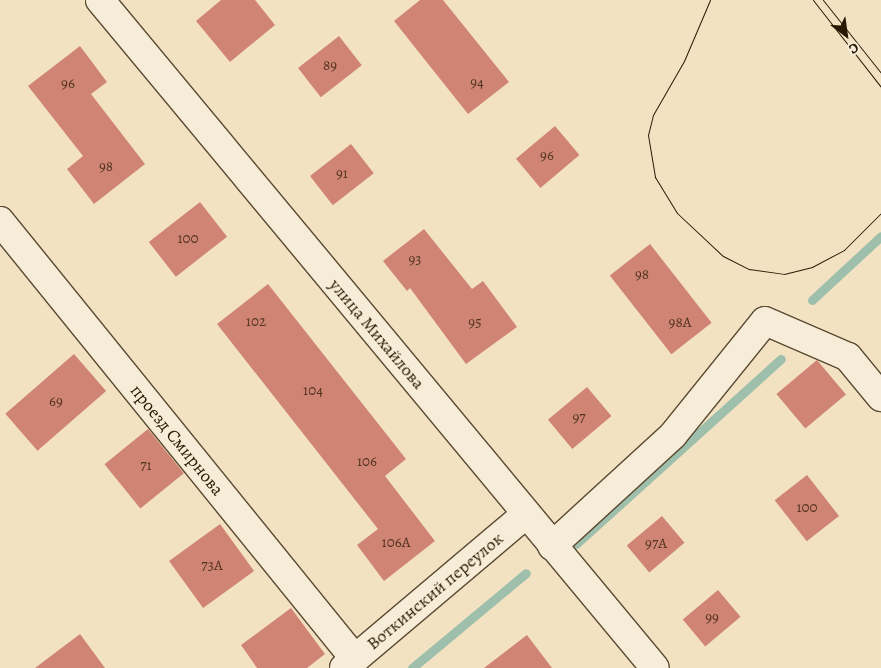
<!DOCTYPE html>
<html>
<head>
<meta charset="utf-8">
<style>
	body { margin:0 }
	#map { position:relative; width:881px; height:668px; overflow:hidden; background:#f3e2c2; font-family:Alegreya,serif }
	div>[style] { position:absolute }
	.stream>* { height:9px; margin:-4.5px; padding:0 4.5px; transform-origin:4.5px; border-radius:4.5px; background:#9dbfac }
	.building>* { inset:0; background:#d08574; transform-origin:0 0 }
	.roads { filter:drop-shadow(1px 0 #5b4b34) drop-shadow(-1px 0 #5b4b34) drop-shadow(0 1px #5b4b34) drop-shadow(0 -1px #5b4b34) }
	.street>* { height:28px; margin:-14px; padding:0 14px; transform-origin:14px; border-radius:14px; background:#f7ecd7 }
	.tram>* { height:1px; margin:-0.5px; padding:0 0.5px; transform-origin:0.5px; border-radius:0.5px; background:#281904 }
	span { translate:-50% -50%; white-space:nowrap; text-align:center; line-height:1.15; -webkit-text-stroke:4.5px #f7ecd7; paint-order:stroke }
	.number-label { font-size:15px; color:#523420 }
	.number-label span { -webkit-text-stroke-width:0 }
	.street-label { font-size:18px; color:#281904 }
	.north { position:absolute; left:821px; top:10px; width:50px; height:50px; -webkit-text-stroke:4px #f7ecd7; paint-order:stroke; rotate:150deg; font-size:14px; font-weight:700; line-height:20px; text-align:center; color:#281904 }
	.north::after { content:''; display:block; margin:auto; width:18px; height:22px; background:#281904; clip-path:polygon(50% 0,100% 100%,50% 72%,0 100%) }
</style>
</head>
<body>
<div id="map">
	<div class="stream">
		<div style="left:812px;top:300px;width:94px;rotate:-42.8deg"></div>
		<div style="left:576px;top:544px;width:276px;rotate:-42.1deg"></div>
		<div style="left:412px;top:668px;width:148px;rotate:-39.8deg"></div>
	</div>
	<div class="building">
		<div style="clip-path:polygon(221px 0,255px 0,275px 25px,230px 62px,196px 21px)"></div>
		<div style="clip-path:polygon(420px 0,443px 0,509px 82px,468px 114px,394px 21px)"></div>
		<div style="left:339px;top:36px;width:37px;height:52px;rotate:52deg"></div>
		<div style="clip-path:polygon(80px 46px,107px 82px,91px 94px,145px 164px,94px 204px,67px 169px,83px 156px,28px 86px)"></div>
		<div style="left:555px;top:126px;width:38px;height:51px;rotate:50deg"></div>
		<div style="left:351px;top:144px;width:37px;height:52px;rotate:52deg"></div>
		<div style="left:200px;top:202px;width:44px;height:65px;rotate:52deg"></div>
		<div style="clip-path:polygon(424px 229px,472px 289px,483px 281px,517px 327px,466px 364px,410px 288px,407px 291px,383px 261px)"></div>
		<div style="left:650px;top:244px;width:100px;height:51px;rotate:52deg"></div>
		<div style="clip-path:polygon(268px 284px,406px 459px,385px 476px,435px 541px,384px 581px,357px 545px,378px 529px,217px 324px)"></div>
		<div style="left:74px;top:354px;width:49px;height:91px;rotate:49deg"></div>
		<div style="left:817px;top:360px;width:45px;height:53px;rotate:50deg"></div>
		<div style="left:587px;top:387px;width:38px;height:51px;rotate:50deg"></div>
		<div style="left:148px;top:429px;width:57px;height:56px;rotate:51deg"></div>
		<div style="left:807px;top:475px;width:52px;height:41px;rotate:52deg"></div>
		<div style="left:662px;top:516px;width:35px;height:46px;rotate:50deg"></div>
		<div style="left:220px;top:524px;width:58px;height:63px;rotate:54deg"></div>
		<div style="left:718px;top:590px;width:35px;height:46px;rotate:50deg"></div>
		<div style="clip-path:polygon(291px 608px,325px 654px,307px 668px,257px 668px,241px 645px)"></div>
		<div style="clip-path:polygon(80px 634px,105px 668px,35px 668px)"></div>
		<div style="clip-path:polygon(527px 635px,552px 668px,484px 668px)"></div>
	</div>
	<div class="roads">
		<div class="street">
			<div style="left:100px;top:0;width:868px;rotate:50.28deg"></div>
			<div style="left:0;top:221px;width:564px;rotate:50.98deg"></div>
			<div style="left:552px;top:546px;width:164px;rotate:-42.5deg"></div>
			<div style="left:673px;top:435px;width:146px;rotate:-51.1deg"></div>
			<div style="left:765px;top:321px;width:90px;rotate:23.4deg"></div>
			<div style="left:848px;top:357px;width:52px;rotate:50.5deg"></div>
			<div style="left:344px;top:668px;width:238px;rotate:-40.2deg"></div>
		</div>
	</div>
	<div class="tram">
		<div style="left:710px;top:0;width:66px;rotate:113.1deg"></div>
		<div style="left:684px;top:61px;width:62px;rotate:119.9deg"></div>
		<div style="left:653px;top:115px;width:21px;rotate:104deg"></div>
		<div style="left:648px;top:135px;width:43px;rotate:80.5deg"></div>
		<div style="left:655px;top:177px;width:42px;rotate:58.6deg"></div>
		<div style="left:677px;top:213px;width:63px;rotate:43.1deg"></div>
		<div style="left:723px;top:256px;width:29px;rotate:27deg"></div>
		<div style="left:749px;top:269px;width:35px;rotate:8deg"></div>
		<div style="left:784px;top:274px;width:29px;rotate:-14deg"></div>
		<div style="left:812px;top:267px;width:36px;rotate:-28deg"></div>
		<div style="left:844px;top:250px;width:52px;rotate:-45deg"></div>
		<div style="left:813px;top:0;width:110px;rotate:52deg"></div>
		<div style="left:823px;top:0;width:93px;rotate:51.5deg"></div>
	</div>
	<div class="number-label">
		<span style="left:330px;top:66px">89</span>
		<span style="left:477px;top:83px">94</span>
		<span style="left:68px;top:84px">96</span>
		<span style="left:547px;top:156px">96</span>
		<span style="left:106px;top:167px">98</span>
		<span style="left:342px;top:174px">91</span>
		<span style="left:188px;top:239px">100</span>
		<span style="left:415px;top:260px">93</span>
		<span style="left:642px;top:275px">98</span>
		<span style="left:256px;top:322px">102</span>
		<span style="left:475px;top:323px">95</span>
		<span style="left:680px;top:323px">98А</span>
		<span style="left:313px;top:391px">104</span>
		<span style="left:56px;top:402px">69</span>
		<span style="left:579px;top:418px">97</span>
		<span style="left:367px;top:462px">106</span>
		<span style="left:146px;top:466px">71</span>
		<span style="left:807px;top:508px">100</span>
		<span style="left:396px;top:543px">106А</span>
		<span style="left:656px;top:544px">97А</span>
		<span style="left:212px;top:566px">73А</span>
		<span style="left:712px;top:618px">99</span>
	</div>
	<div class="street-label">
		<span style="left:377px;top:334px;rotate:50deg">улица Михайлова</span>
		<span style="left:177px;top:440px;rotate:51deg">проезд Смирнова</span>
		<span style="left:435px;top:591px;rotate:-40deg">Воткинский переулок</span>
	</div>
	<div class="north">С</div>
</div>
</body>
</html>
